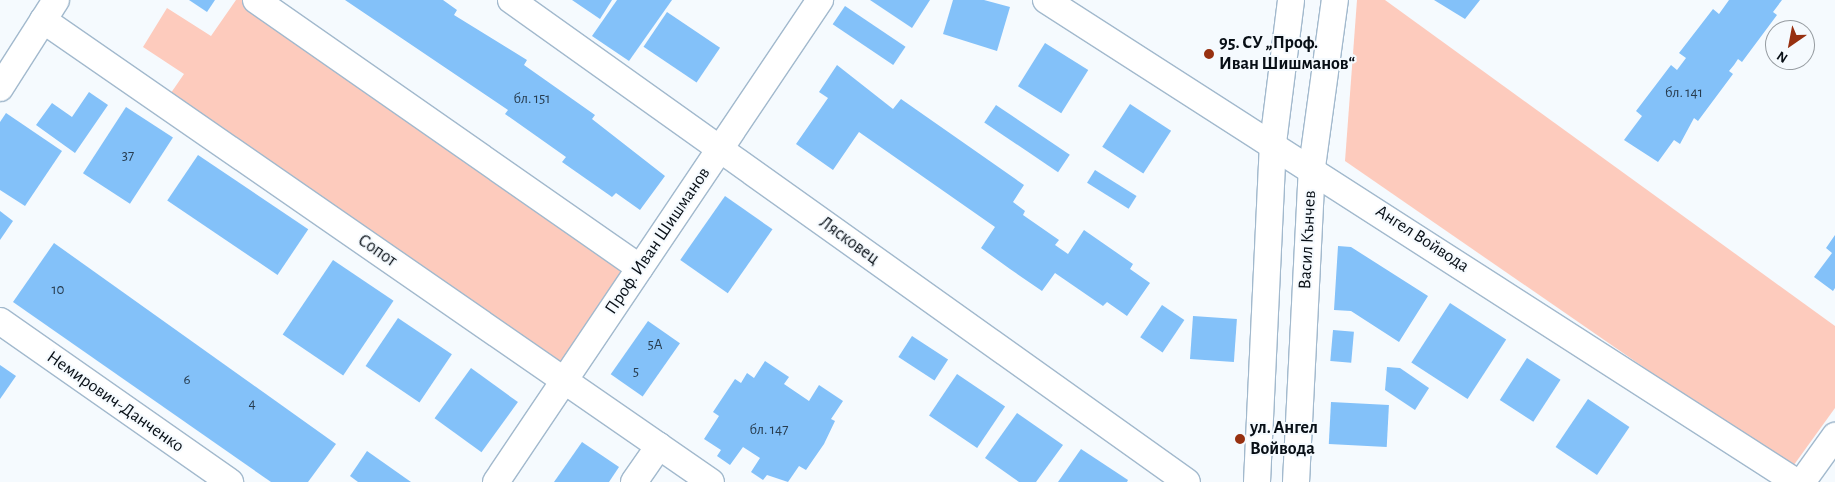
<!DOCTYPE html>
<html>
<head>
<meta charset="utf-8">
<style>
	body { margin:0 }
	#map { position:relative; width:1835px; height:482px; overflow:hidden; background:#f5fafe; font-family:"Alegreya Sans",sans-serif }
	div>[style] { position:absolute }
	.green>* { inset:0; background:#fdcbbd }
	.building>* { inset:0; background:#83c1f9; transform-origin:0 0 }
	.roads { filter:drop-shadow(1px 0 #a2b9cd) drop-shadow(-1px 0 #a2b9cd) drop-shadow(0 1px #a2b9cd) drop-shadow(0 -1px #a2b9cd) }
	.minor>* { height:26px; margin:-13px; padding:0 13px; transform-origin:13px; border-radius:13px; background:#fff }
	.dots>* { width:14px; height:14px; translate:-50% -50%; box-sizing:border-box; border:2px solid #f5fafe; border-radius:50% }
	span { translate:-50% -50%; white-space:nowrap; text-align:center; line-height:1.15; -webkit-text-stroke:4px #f5fafe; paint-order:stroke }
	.number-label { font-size:15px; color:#273c4f }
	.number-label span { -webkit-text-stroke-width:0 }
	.poi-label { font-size:18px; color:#080f16; font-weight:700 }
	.left { translate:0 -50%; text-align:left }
	.street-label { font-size:18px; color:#080f16 }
	.north { position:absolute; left:1765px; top:20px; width:50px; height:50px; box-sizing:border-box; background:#f5fafe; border:1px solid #969ca1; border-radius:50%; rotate:213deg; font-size:14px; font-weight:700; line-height:20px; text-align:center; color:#080f16 }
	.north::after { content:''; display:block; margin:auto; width:18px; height:22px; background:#973010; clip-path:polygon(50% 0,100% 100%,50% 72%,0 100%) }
</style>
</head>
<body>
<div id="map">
	<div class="green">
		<div style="clip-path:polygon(236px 0,256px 0,640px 268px,564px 381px,164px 103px,184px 74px,143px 47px,167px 8px,211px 36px)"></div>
		<div style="clip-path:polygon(1357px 0,1385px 0,1835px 326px,1835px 408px,1791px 469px,1345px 161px)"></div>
	</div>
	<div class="building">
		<div style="clip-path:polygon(189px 0,215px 0,207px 12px)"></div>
		<div style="clip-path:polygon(345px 0,443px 0,457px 10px,454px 15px,527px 60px,524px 65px,595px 115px,592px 119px,665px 176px,640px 210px,616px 193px,612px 197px,562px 162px,566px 157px,505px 114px,508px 110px)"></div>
		<div style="clip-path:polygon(572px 0,612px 0,600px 19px)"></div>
		<div style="clip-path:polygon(617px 0,672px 0,629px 61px,592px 36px)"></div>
		<div style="clip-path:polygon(870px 0,930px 0,912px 28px)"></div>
		<div style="clip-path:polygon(953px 0,984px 0,1010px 7px,997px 51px,943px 34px)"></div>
		<div style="clip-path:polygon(1434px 0,1480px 0,1465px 19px)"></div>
		<div style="clip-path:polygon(1729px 0,1788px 0,1782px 0,1773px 12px,1777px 15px,1742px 62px,1738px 59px,1734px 65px,1729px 71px,1733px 74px,1698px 121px,1694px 118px,1680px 144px,1674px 140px,1658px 162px,1624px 140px,1642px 116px,1636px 111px,1671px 65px,1677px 70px,1686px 58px,1679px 53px,1713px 9px,1719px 14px)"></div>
		<div style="left:845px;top:6px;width:73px;height:22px;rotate:34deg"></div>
		<div style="left:667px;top:12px;width:64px;height:42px;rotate:34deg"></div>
		<div style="left:1045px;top:43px;width:51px;height:51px;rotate:32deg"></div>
		<div style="clip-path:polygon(837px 65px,893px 109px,901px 99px,1024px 185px,1013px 202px,1025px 211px,1023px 215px,1059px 240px,1055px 245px,1068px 254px,1084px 230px,1133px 264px,1130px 269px,1150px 283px,1127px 316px,1107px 302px,1103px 306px,1055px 273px,1042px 291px,1010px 269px,981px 248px,995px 227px,859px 132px,833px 170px,796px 144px,828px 98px,819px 92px)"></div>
		<div style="clip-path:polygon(89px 92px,108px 105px,75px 153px,36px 125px,52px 103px,72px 117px)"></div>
		<div style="left:1130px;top:104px;width:49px;height:51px;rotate:33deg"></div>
		<div style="left:996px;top:105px;width:89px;height:21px;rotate:34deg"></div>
		<div style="left:126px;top:107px;width:56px;height:79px;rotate:33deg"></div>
		<div style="clip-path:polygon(6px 113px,62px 151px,25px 206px,0 190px,0 122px)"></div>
		<div style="left:198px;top:155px;width:133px;height:55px;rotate:34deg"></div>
		<div style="left:1095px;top:170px;width:49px;height:15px;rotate:32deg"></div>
		<div style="left:725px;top:196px;width:58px;height:78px;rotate:35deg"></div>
		<div style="clip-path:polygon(0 211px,13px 221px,0 240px)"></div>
		<div style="clip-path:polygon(1835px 235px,1835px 288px,1833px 291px,1814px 277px,1832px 253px,1826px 248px)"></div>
		<div style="clip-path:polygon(54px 243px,336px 444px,308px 482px,271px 482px,13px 302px)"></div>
		<div style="clip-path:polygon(1338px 246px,1351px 247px,1428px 296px,1399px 342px,1351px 311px,1334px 310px)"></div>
		<div style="left:333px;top:260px;width:73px;height:90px;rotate:34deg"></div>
		<div style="left:1450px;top:303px;width:67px;height:71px;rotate:33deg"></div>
		<div style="left:1162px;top:305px;width:27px;height:39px;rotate:34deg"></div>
		<div style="left:1193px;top:316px;width:44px;height:43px;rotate:4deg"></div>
		<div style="left:398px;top:318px;width:65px;height:58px;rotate:34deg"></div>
		<div style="left:648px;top:321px;width:39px;height:65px;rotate:35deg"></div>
		<div style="left:1333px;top:330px;width:21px;height:31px;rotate:5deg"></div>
		<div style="left:912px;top:336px;width:43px;height:25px;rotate:33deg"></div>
		<div style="left:1527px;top:358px;width:40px;height:50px;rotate:33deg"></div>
		<div style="clip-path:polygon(765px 361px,789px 377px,784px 384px,809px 401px,819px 385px,843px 401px,831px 419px,835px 421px,824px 444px,806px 470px,799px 466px,788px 482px,767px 475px,763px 480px,751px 472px,760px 458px,743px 447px,730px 465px,717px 456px,721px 450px,704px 439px,719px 416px,713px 412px,735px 379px,741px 383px,747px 373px,754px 378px)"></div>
		<div style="clip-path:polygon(0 365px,16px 376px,0 399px)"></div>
		<div style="clip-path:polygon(1387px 367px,1400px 368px,1429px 388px,1415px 410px,1385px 390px)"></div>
		<div style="left:471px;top:368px;width:58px;height:62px;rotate:36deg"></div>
		<div style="left:957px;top:374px;width:58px;height:50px;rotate:34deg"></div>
		<div style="left:1588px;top:399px;width:50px;height:58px;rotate:34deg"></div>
		<div style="left:1331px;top:402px;width:58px;height:42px;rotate:3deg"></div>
		<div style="clip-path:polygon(1017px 413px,1063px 445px,1036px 482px,1019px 482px,985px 458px)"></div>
		<div style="clip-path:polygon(582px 442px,619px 467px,609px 482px,554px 482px)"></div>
		<div style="clip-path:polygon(1081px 449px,1128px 480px,1127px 482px,1058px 482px)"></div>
		<div style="clip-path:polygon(367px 451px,411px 482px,358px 482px,350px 476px)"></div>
	</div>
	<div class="roads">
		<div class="minor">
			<div style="left:256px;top:0;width:468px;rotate:34.9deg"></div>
			<div style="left:511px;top:0;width:830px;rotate:35.49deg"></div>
			<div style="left:1046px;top:0;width:892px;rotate:32.73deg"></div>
			<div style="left:43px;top:20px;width:812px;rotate:34.67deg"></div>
			<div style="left:0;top:88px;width:104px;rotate:-57.5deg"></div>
			<div style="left:0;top:321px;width:281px;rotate:35deg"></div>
			<div style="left:496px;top:482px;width:581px;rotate:-56.09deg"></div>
			<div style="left:634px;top:482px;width:44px;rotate:-55.2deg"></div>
			<div style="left:1257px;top:482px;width:339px;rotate:-87.3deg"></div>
			<div style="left:1273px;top:143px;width:144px;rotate:-82.8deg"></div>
			<div style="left:1296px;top:482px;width:315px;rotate:-87.1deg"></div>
			<div style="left:1312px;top:167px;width:169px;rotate:-82.2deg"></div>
			<div style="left:1802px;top:482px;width:57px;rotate:-54.3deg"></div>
		</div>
	</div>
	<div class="dots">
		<div style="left:1209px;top:54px;background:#973010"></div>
		<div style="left:1240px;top:439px;background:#973010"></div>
	</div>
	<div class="number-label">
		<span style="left:1684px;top:93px">бл. 141</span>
		<span style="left:532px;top:99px">бл. 151</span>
		<span style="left:128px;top:156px">37</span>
		<span style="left:58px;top:290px">10</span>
		<span style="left:655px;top:345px">5А</span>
		<span style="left:636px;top:372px">5</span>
		<span style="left:187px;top:380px">6</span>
		<span style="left:252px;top:404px">4</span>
		<span style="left:769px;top:430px">бл. 147</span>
	</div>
	<div class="poi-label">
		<span class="left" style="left:1219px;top:54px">95. СУ „Проф.<br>Иван Шишманов“</span>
		<span class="left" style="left:1250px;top:439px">ул. Ангел<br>Войвода</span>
	</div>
	<div class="street-label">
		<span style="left:1422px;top:239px;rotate:33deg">Ангел Войвода</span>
		<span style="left:1308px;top:240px;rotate:-87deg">Васил Кънчев</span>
		<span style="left:658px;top:241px;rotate:-56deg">Проф. Иван Шишманов</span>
		<span style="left:849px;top:241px;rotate:36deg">Лясковец</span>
		<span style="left:377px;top:251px;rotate:35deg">Сопот</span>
		<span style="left:115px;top:402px;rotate:35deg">Немирович-Данченко</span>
	</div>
	<div class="north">N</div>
</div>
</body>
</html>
